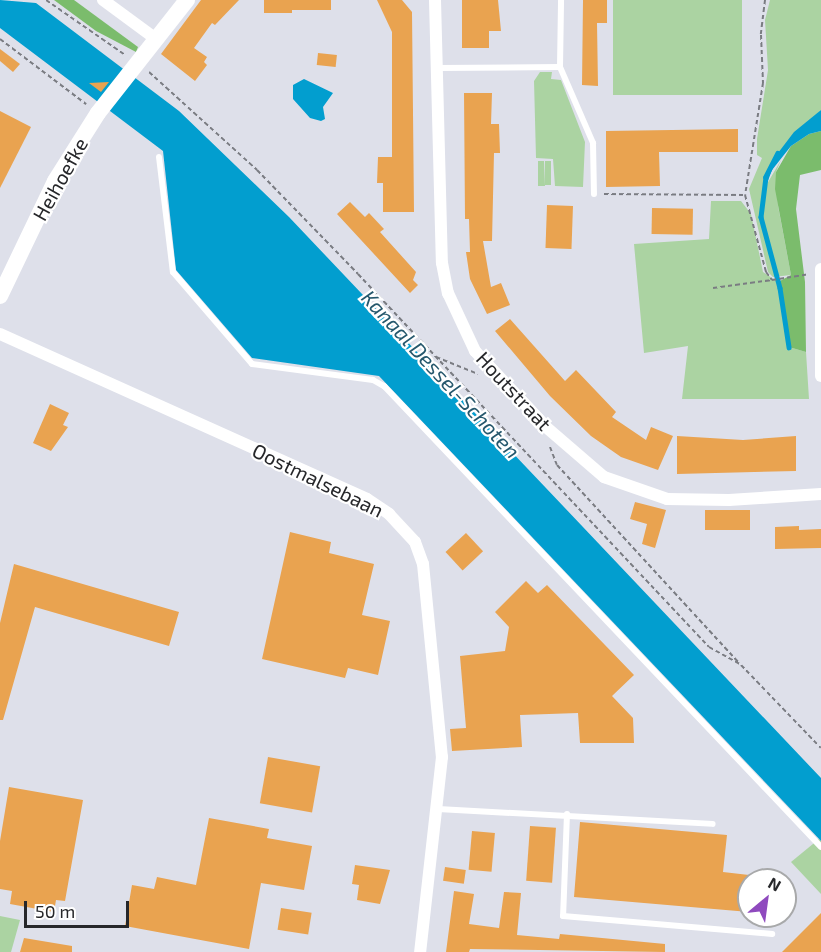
<!DOCTYPE html>
<html>
<head>
<meta charset="utf-8">
<style>
	body { margin:0 }
	#map { position:relative; width:821px; height:952px; overflow:hidden; background:#dee0ea; font-family:"Exo 2",sans-serif }
	div>[style] { position:absolute }
	.green>* { inset:0; background:#abd3a2; transform-origin:0 0 }
	.forest>* { inset:0; background:#7bbc6c }
	.water>* { inset:0; background:#029ecf }
	.stream>* { height:4.5px; margin:-2.25px; padding:0 2.25px; transform-origin:2.25px; border-radius:2.25px; background:#029ecf }
	.building>* { inset:0; background:#e9a350; transform-origin:0 0 }
	.path>* { height:2px; margin-top:-1px; transform-origin:0; background:repeating-linear-gradient(90deg,#7a7c82 0 4.5px,transparent 0 7.5px) }
	.service>* { height:6px; margin:-3px; padding:0 3px; transform-origin:3px; border-radius:3px; background:#fff }
	.minor>* { height:12px; margin:-6px; padding:0 6px; transform-origin:6px; border-radius:6px; background:#fff }
	.tertiary>* { height:16px; margin:-8px; padding:0 8px; transform-origin:8px; border-radius:8px; background:#fff }
	span { translate:-50% -50%; white-space:nowrap; text-align:center; line-height:1.15; -webkit-text-stroke:4.5px #fff; paint-order:stroke }
	.street-label { font-size:20px; color:#26272a }
	.water-label { font-size:21px; color:#26586d; font-style:italic }
	.north { position:absolute; left:737px; top:868px; width:60px; height:60px; box-sizing:border-box; background:#fff; border:2px solid #a8a9aa; border-radius:50%; rotate:29deg; font-size:16px; font-weight:700; line-height:24px; text-align:center; color:#26272a }
	.north::after { content:''; display:block; margin:auto; width:21px; height:27px; background:#8f4abe; clip-path:polygon(50% 0,100% 100%,50% 72%,0 100%) }
	.scale { position:absolute; left:24px; top:901px; width:105px; height:27px; box-sizing:border-box; border:3px solid #26272a; border-top:0; padding-left:8px; font-size:18px; line-height:21px; white-space:nowrap; color:#26272a; -webkit-text-stroke:4px #fff; paint-order:stroke }
</style>
</head>
<body>
<div id="map">
	<div class="green">
		<div style="left:613px;top:0;width:129px;height:95px"></div>
		<div style="clip-path:polygon(770px 0,821px 0,821px 110px,773px 161px,764px 189px,781px 160px,776px 172px,778px 206px,791px 275px,773px 277px,768px 272px,749px 189px,762px 158px,757px 155px,757px 139px,768px 70px,765px 20px)"></div>
		<div style="clip-path:polygon(540px 72px,552px 72px,551px 79px,561px 80px,585px 142px,583px 187px,555px 186px,553px 159px,536px 158px,534px 81px)"></div>
		<div style="clip-path:polygon(538px 161px,544px 161px,545px 186px,538px 186px)"></div>
		<div style="left:545px;top:161px;width:6px;height:24px"></div>
		<div style="clip-path:polygon(711px 201px,741px 201px,751px 214px,763px 272px,778px 282px,789px 347px,806px 352px,809px 399px,682px 399px,688px 346px,644px 353px,634px 244px,709px 239px)"></div>
		<div style="clip-path:polygon(819px 839px,821px 841px,821px 894px,791px 862px)"></div>
		<div style="clip-path:polygon(0 916px,20px 920px,11px 952px,0 952px)"></div>
	</div>
	<div class="forest">
		<div style="clip-path:polygon(54px 0,74px 0,138px 47px,136px 52px,96px 31px)"></div>
		<div style="clip-path:polygon(821px 131px,821px 170px,800px 175px,796px 209px,805px 282px,806px 352px,789px 347px,778px 282px,791px 275px,775px 189px,776px 172px,791px 146px,809px 134px)"></div>
	</div>
	<div class="water">
		<div style="clip-path:polygon(0 0,36px 3px,179px 111px,289px 217px,821px 778px,821px 841px,379px 376px,252px 358px,176px 270px,163px 151px,0 28px)"></div>
		<div style="clip-path:polygon(304px 79px,333px 93px,323px 107px,325px 119px,321px 121px,310px 118px,293px 99px,293px 85px)"></div>
		<div style="clip-path:polygon(821px 110px,821px 131px,809px 134px,791px 146px,772px 170px,763px 194px,766px 177px,778px 153px,794px 132px)"></div>
	</div>
	<div class="stream">
		<div style="left:778px;top:153px;width:27px;rotate:117deg"></div>
		<div style="left:766px;top:177px;width:40px;rotate:97.1deg"></div>
		<div style="left:761px;top:217px;width:73px;rotate:75deg"></div>
		<div style="left:780px;top:288px;width:60px;rotate:81.3deg"></div>
	</div>
	<div class="building">
		<div style="clip-path:polygon(201px 0,239px 0,215px 25px,212px 23px,194px 48px,207px 57px,204px 62px,207px 65px,195px 81px,161px 54px)"></div>
		<div style="left:264px;top:0;width:28px;height:13px"></div>
		<div style="left:292px;top:0;width:39px;height:10px"></div>
		<div style="clip-path:polygon(377px 0,402px 0,412px 12px,414px 212px,383px 212px,383px 183px,377px 183px,378px 157px,392px 157px,392px 32px)"></div>
		<div style="clip-path:polygon(462px 0,498px 0,501px 31px,489px 31px,489px 48px,462px 48px)"></div>
		<div style="clip-path:polygon(583px 0,607px 0,607px 23px,597px 23px,598px 86px,582px 85px)"></div>
		<div style="clip-path:polygon(0 49px,20px 64px,13px 72px,0 61px)"></div>
		<div style="left:318px;top:53px;width:19px;height:12px;rotate:6deg"></div>
		<div style="clip-path:polygon(109px 82px,101px 92px,89px 83px)"></div>
		<div style="clip-path:polygon(464px 93px,492px 93px,491px 124px,499px 124px,500px 153px,494px 153px,492px 241px,483px 241px,491px 287px,501px 283px,510px 305px,487px 314px,470px 279px,466px 252px,470px 252px,469px 219px,465px 219px)"></div>
		<div style="clip-path:polygon(0 111px,31px 127px,0 188px)"></div>
		<div style="clip-path:polygon(738px 129px,738px 152px,659px 152px,660px 186px,606px 187px,606px 131px)"></div>
		<div style="clip-path:polygon(350px 202px,365px 217px,369px 213px,384px 229px,380px 232px,416px 272px,413px 280px,418px 285px,410px 293px,337px 214px)"></div>
		<div style="left:547px;top:205px;width:26px;height:43px;rotate:2deg"></div>
		<div style="left:652px;top:208px;width:41px;height:26px;rotate:1deg"></div>
		<div style="clip-path:polygon(510px 319px,565px 381px,576px 370px,616px 412px,612px 417px,646px 440px,651px 427px,673px 436px,658px 470px,621px 457px,591px 436px,550px 396px,495px 331px)"></div>
		<div style="clip-path:polygon(50px 404px,69px 413px,63px 425px,68px 427px,51px 451px,33px 443px)"></div>
		<div style="clip-path:polygon(677px 436px,743px 440px,796px 436px,796px 471px,677px 474px)"></div>
		<div style="clip-path:polygon(635px 502px,666px 510px,655px 548px,642px 544px,647px 524px,630px 519px)"></div>
		<div style="left:705px;top:510px;width:45px;height:20px"></div>
		<div style="clip-path:polygon(799px 526px,799px 530px,821px 529px,821px 548px,775px 549px,775px 527px)"></div>
		<div style="clip-path:polygon(290px 532px,331px 542px,329px 553px,374px 564px,362px 615px,390px 621px,378px 675px,348px 668px,345px 678px,262px 659px)"></div>
		<div style="left:466px;top:533px;width:25px;height:28px;rotate:47deg"></div>
		<div style="clip-path:polygon(14px 564px,179px 612px,169px 646px,35px 607px,3px 720px,0 720px,0 623px)"></div>
		<div style="clip-path:polygon(526px 581px,538px 593px,547px 585px,634px 675px,612px 696px,633px 718px,634px 743px,580px 743px,578px 713px,520px 715px,522px 747px,452px 751px,450px 729px,466px 728px,460px 656px,505px 651px,509px 627px,495px 612px)"></div>
		<div style="left:268px;top:757px;width:53px;height:47px;rotate:10deg"></div>
		<div style="clip-path:polygon(9px 787px,83px 800px,65px 901px,56px 900px,54px 912px,10px 904px,12px 891px,0 889px,0 841px)"></div>
		<div style="clip-path:polygon(209px 818px,269px 829px,267px 838px,312px 846px,304px 890px,261px 883px,249px 949px,125px 926px,132px 885px,154px 889px,157px 877px,196px 885px)"></div>
		<div style="clip-path:polygon(580px 822px,727px 835px,723px 872px,749px 875px,749px 912px,574px 897px)"></div>
		<div style="left:530px;top:826px;width:26px;height:55px;rotate:4deg"></div>
		<div style="left:472px;top:831px;width:23px;height:39px;rotate:5deg"></div>
		<div style="clip-path:polygon(355px 865px,390px 870px,380px 904px,357px 900px,359px 885px,352px 884px)"></div>
		<div style="left:445px;top:867px;width:21px;height:14px;rotate:8deg"></div>
		<div style="clip-path:polygon(454px 891px,474px 894px,469px 924px,499px 928px,504px 892px,521px 893px,517px 935px,559px 939px,560px 934px,665px 944px,665px 952px,470px 949px,469px 952px,446px 952px)"></div>
		<div style="left:281px;top:908px;width:31px;height:22px;rotate:9deg"></div>
		<div style="clip-path:polygon(821px 913px,821px 952px,782px 952px)"></div>
		<div style="clip-path:polygon(24px 938px,72px 946px,72px 952px,20px 952px)"></div>
	</div>
	<div class="path">
		<div style="left:46px;top:0;width:96px;rotate:34.8deg"></div>
		<div style="left:765px;top:0;width:35px;rotate:97deg"></div>
		<div style="left:761px;top:35px;width:48px;rotate:87.6deg"></div>
		<div style="left:763px;top:83px;width:113px;rotate:99.1deg"></div>
		<div style="left:745px;top:195px;width:80px;rotate:74.7deg"></div>
		<div style="left:766px;top:272px;width:10px;rotate:53deg"></div>
		<div style="left:772px;top:280px;width:37px;rotate:-9deg"></div>
		<div style="left:0;top:39px;width:108px;rotate:37.1deg"></div>
		<div style="left:149px;top:72px;width:146px;rotate:42.2deg"></div>
		<div style="left:257px;top:170px;width:145px;rotate:45.8deg"></div>
		<div style="left:358px;top:274px;width:512px;rotate:46.74deg"></div>
		<div style="left:709px;top:647px;width:37px;rotate:29deg"></div>
		<div style="left:741px;top:665px;width:115px;rotate:46.1deg"></div>
		<div style="left:604px;top:194px;width:141px;rotate:0.4deg"></div>
		<div style="left:713px;top:288px;width:60px;rotate:-7.7deg"></div>
		<div style="left:436px;top:357px;width:45px;rotate:22deg"></div>
		<div style="left:550px;top:447px;width:19px;rotate:69deg"></div>
		<div style="left:557px;top:465px;width:269px;rotate:47.4deg"></div>
	</div>
	<div class="service">
		<div style="left:560px;top:67px;width:67px;rotate:-89.1deg"></div>
		<div style="left:439px;top:68px;width:121px;rotate:-0.5deg"></div>
		<div style="left:560px;top:67px;width:83px;rotate:66.5deg"></div>
		<div style="left:593px;top:143px;width:51px;rotate:88.9deg"></div>
		<div style="left:159px;top:157px;width:116px;rotate:83.1deg"></div>
		<div style="left:173px;top:272px;width:121px;rotate:49.3deg"></div>
		<div style="left:252px;top:364px;width:122px;rotate:7.5deg"></div>
		<div style="left:373px;top:380px;width:13px;rotate:29deg"></div>
		<div style="left:384px;top:386px;width:635px;rotate:46.53deg"></div>
		<div style="left:438px;top:809px;width:275px;rotate:3.1deg"></div>
		<div style="left:567px;top:814px;width:102px;rotate:92.2deg"></div>
		<div style="left:563px;top:916px;width:210px;rotate:4.9deg"></div>
	</div>
	<div class="minor">
		<div style="left:103px;top:0;width:66px;rotate:36.3deg"></div>
		<div style="left:435px;top:0;width:263px;rotate:88.5deg"></div>
		<div style="left:442px;top:263px;width:31px;rotate:79deg"></div>
		<div style="left:448px;top:293px;width:64px;rotate:65deg"></div>
		<div style="left:475px;top:351px;width:104px;rotate:46.9deg"></div>
		<div style="left:546px;top:427px;width:77px;rotate:40.8deg"></div>
		<div style="left:604px;top:477px;width:67px;rotate:19.2deg"></div>
		<div style="left:667px;top:499px;width:62px;rotate:0.9deg"></div>
		<div style="left:729px;top:500px;width:92px;rotate:-3.7deg"></div>
		<div style="left:821px;top:269px;width:107px;rotate:90deg"></div>
		<div style="left:0;top:334px;width:402px;rotate:24.2deg"></div>
		<div style="left:367px;top:499px;width:27px;rotate:34deg"></div>
		<div style="left:389px;top:514px;width:38px;rotate:47deg"></div>
		<div style="left:415px;top:542px;width:23px;rotate:70deg"></div>
		<div style="left:423px;top:564px;width:194px;rotate:84.4deg"></div>
		<div style="left:442px;top:757px;width:196px;rotate:96.4deg"></div>
	</div>
	<div class="tertiary">
		<div style="left:0;top:296px;width:127px;rotate:-64.4deg"></div>
		<div style="left:55px;top:181px;width:80px;rotate:-57.7deg"></div>
		<div style="left:98px;top:113px;width:144px;rotate:-51.8deg"></div>
	</div>
	<div class="street-label">
		<span style="left:60px;top:179px;rotate:-61deg">Heihoefke</span>
		<span style="left:514px;top:391px;rotate:47deg">Houtstraat</span>
		<span style="left:318px;top:480px;rotate:26deg">Oostmalsebaan</span>
	</div>
	<div class="water-label">
		<span style="left:441px;top:374px;rotate:47deg">Kanaal Dessel-Schoten</span>
	</div>
	<div class="north">N</div>
	<div class="scale">50 m</div>
</div>
</body>
</html>
